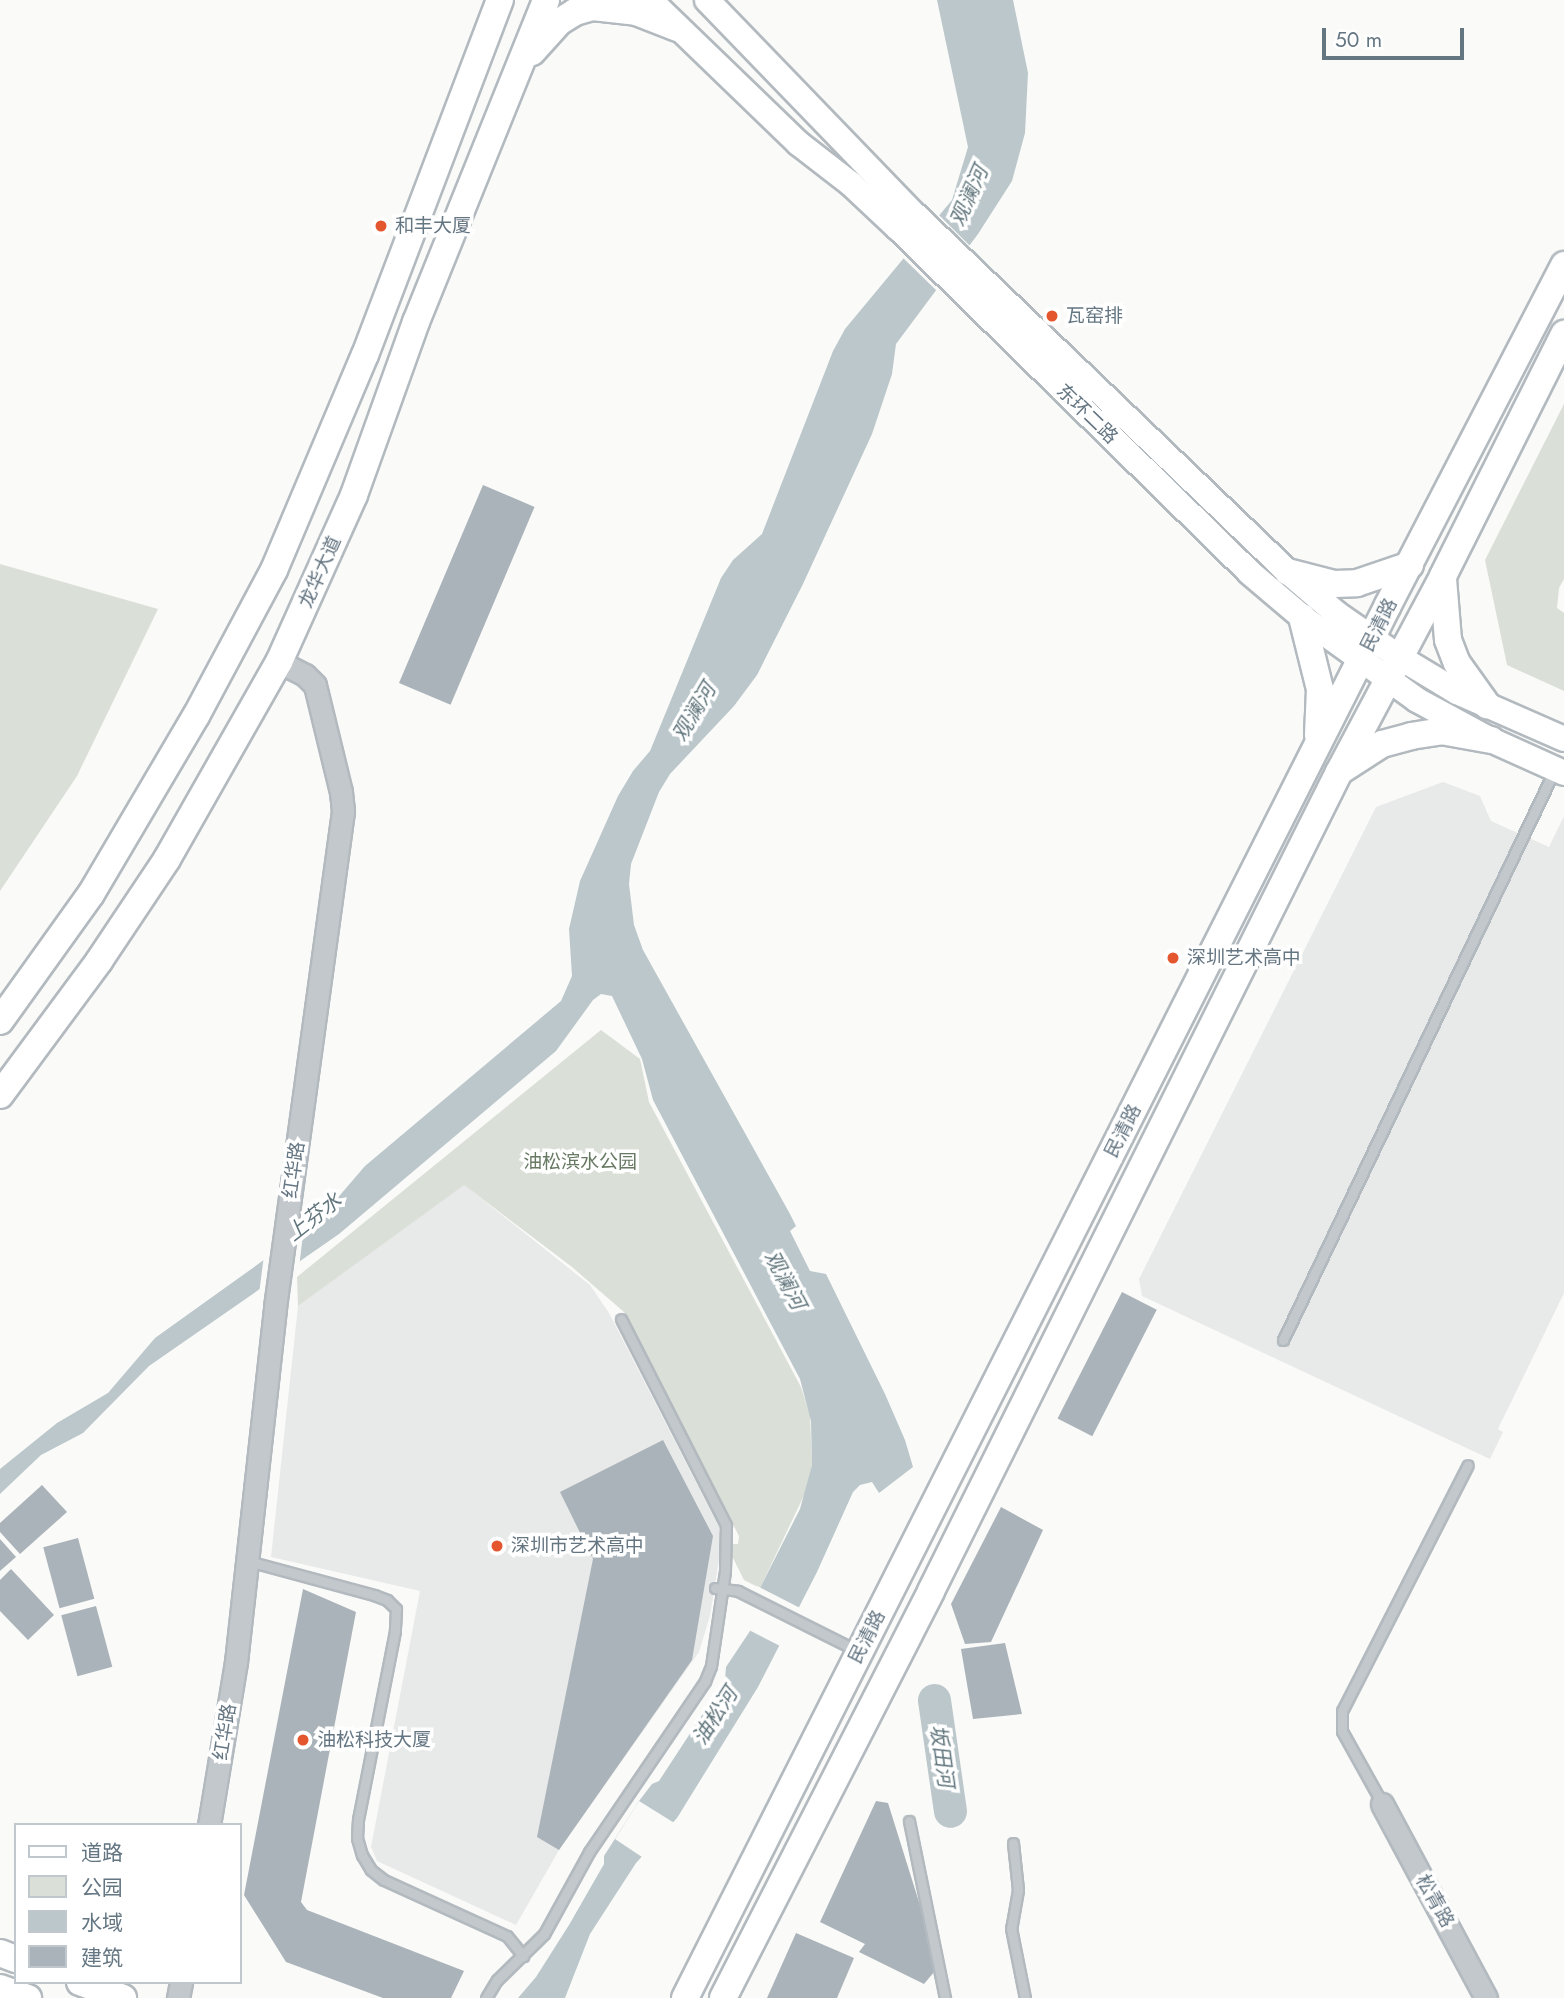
<!DOCTYPE html>
<html>
<head>
<meta charset="utf-8">
<style>
	body { margin:0 }
	#map { position:relative; width:1564px; height:1998px; overflow:hidden; background:#fafaf8; font-family:Jost,"Noto Sans SC",sans-serif }
	div>[style] { position:absolute }
	.built>* { inset:0; background:#e8e9e9 }
	.green>* { inset:0; background:#dadfd7 }
	.water>* { inset:0; background:#bbc7cb }
	.pier>* { inset:0; background:#fafaf8 }
	.river>* { height:33px; margin:-16.5px; padding:0 16.5px; transform-origin:16.5px; border-radius:16.5px; background:#bbc7cb }
	.building>* { inset:0; background:#aab3b9; transform-origin:0 0 }
	.roads { filter:drop-shadow(2px 0 #b3babf) drop-shadow(-2px 0 #b3babf) drop-shadow(0 2px #b3babf) drop-shadow(0 -2px #b3babf) }
	.service>* { height:9px; margin:-4.5px; padding:0 4.5px; transform-origin:4.5px; border-radius:4.5px; background:#c3c8cc }
	.tertiary>* { height:21px; margin:-10.5px; padding:0 10.5px; transform-origin:10.5px; border-radius:10.5px; background:#c3c8cc }
	.secondary>* { height:24px; margin:-12px; padding:0 12px; transform-origin:12px; border-radius:12px; background:#fff }
	.primary>* { height:26px; margin:-13px; padding:0 13px; transform-origin:13px; border-radius:13px; background:#fff }
	.dots>* { width:19px; height:19px; translate:-50% -50%; box-sizing:border-box; border:4px solid #fff; border-radius:50% }
	span { translate:-50% -50%; white-space:nowrap; text-align:center; line-height:1.15; -webkit-text-stroke:7px #fff; paint-order:stroke }
	.poi-label { font-size:19px; color:#657683 }
	.left { translate:0 -50%; text-align:left }
	.street-label { font-size:19px; color:#657683 }
	.park-label { font-size:19px; color:#687a64 }
	.water-label { font-size:21px; color:#60757c; font-style:italic }
	.legend { position:absolute; left:14px; top:1823px; width:228px; height:161px; box-sizing:border-box; background:#fff; border:2px solid #c1c8cd; margin:0; padding:9px 12px; list-style:none; font-size:21px; color:#657683 }
	.legend li { display:flex; align-items:center; gap:14px; height:35px }
	.legend b { width:35px; border:2px solid #c1c8cd }
	.scale { position:absolute; left:1322px; top:28px; width:142px; height:32px; box-sizing:border-box; border:4px solid #657683; border-top:0; padding-left:9px; font-size:21px; line-height:24px; white-space:nowrap; color:#657683; -webkit-text-stroke:5px #fff; paint-order:stroke }
</style>
</head>
<body>
<div id="map">
	<div class="built">
		<div style="clip-path:polygon(1443px 782px,1480px 796px,1491px 821px,1549px 847px,1564px 816px,1564px 1293px,1498px 1429px,1503px 1432px,1490px 1459px,1142px 1296px,1139px 1279px,1376px 807px)"></div>
		<div style="clip-path:polygon(463px 1184px,590px 1285px,609px 1313px,723px 1535px,710px 1616px,699px 1652px,559px 1850px,516px 1925px,377px 1861px,371px 1847px,420px 1591px,271px 1557px,298px 1306px)"></div>
	</div>
	<div class="green">
		<div style="clip-path:polygon(1564px 404px,1564px 579px,1559px 588px,1557px 608px,1564px 613px,1564px 691px,1507px 665px,1485px 560px)"></div>
		<div style="clip-path:polygon(0 564px,158px 609px,77px 776px,0 891px)"></div>
		<div style="clip-path:polygon(601px 1030px,640px 1059px,649px 1102px,801px 1387px,810px 1415px,812px 1464px,807px 1489px,760px 1588px,744px 1580px,732px 1556px,733px 1544px,738px 1544px,739px 1536px,624px 1312px,572px 1267px,464px 1185px,298px 1306px,297px 1277px)"></div>
	</div>
	<div class="water">
		<div style="clip-path:polygon(937px 0,1013px 0,1028px 73px,1025px 133px,1012px 181px,978px 234px,896px 344px,892px 374px,872px 434px,803px 584px,757px 675px,734px 706px,670px 774px,659px 792px,631px 864px,629px 884px,634px 925px,643px 950px,790px 1214px,796px 1226px,790px 1231px,810px 1271px,826px 1274px,885px 1394px,905px 1440px,913px 1467px,879px 1493px,872px 1482px,860px 1485px,853px 1492px,817px 1572px,758px 1687px,677px 1818px,636px 1863px,590px 1934px,565px 1998px,518px 1998px,536px 1977px,569px 1925px,604px 1864px,604px 1856px,639px 1801px,652px 1784px,659px 1781px,725px 1680px,726px 1667px,750px 1631px,760px 1588px,800px 1509px,812px 1465px,811px 1421px,800px 1379px,653px 1100px,642px 1059px,612px 996px,601px 994px,593px 1000px,556px 1051px,339px 1234px,149px 1366px,83px 1433px,41px 1455px,0 1494px,0 1469px,57px 1423px,108px 1393px,155px 1338px,317px 1222px,365px 1166px,561px 1001px,572px 976px,569px 929px,580px 881px,618px 796px,633px 771px,650px 751px,721px 578px,733px 560px,762px 534px,833px 351px,845px 329px,952px 200px,968px 147px)"></div>
	</div>
	<div class="pier">
		<div style="clip-path:polygon(937px 213px,972px 248px,938px 292px,901px 256px)"></div>
		<div style="clip-path:polygon(304px 1226px,299px 1268px,259px 1294px,264px 1255px)"></div>
		<div style="clip-path:polygon(757px 1586px,802px 1609px,782px 1647px,747px 1629px)"></div>
		<div style="clip-path:polygon(639px 1801px,676px 1824px,645px 1859px,615px 1839px)"></div>
	</div>
	<div class="river">
		<div style="left:934px;top:1700px;width:112px;rotate:81.8deg"></div>
	</div>
	<div class="building">
		<div style="left:483px;top:485px;width:56px;height:215px;rotate:23deg"></div>
		<div style="left:1122px;top:1292px;width:39px;height:142px;rotate:27deg"></div>
		<div style="clip-path:polygon(663px 1440px,713px 1536px,692px 1660px,559px 1850px,537px 1837px,593px 1559px,560px 1492px)"></div>
		<div style="clip-path:polygon(42px 1485px,67px 1512px,20px 1554px,0 1532px,0 1523px)"></div>
		<div style="clip-path:polygon(1001px 1507px,1043px 1530px,991px 1642px,965px 1644px,951px 1604px)"></div>
		<div style="left:78px;top:1538px;width:63px;height:36px;rotate:75deg"></div>
		<div style="clip-path:polygon(0 1539px,16px 1557px,0 1571px)"></div>
		<div style="clip-path:polygon(11px 1569px,54px 1615px,28px 1640px,0 1611px,0 1580px)"></div>
		<div style="clip-path:polygon(303px 1589px,356px 1612px,301px 1902px,307px 1910px,464px 1971px,451px 1998px,383px 1998px,286px 1962px,244px 1895px)"></div>
		<div style="left:96px;top:1606px;width:63px;height:36px;rotate:75deg"></div>
		<div style="clip-path:polygon(1005px 1643px,1022px 1714px,973px 1719px,961px 1649px)"></div>
		<div style="clip-path:polygon(876px 1801px,888px 1803px,939px 1966px,924px 1984px,859px 1952px,865px 1944px,820px 1922px)"></div>
		<div style="clip-path:polygon(796px 1933px,854px 1958px,837px 1998px,767px 1998px)"></div>
	</div>
	<div class="roads">
		<div class="service">
			<div style="left:1283px;top:1340px;width:630px;rotate:-64.53deg"></div>
			<div style="left:248px;top:1561px;width:131px;rotate:15.1deg"></div>
			<div style="left:374px;top:1595px;width:14px;rotate:21deg"></div>
			<div style="left:387px;top:1600px;width:13px;rotate:45deg"></div>
			<div style="left:396px;top:1609px;width:22px;rotate:93deg"></div>
			<div style="left:395px;top:1631px;width:192px;rotate:101.1deg"></div>
			<div style="left:358px;top:1819px;width:19px;rotate:93deg"></div>
			<div style="left:357px;top:1838px;width:18px;rotate:74deg"></div>
			<div style="left:362px;top:1855px;width:17px;rotate:59deg"></div>
			<div style="left:371px;top:1870px;width:16px;rotate:38deg"></div>
			<div style="left:384px;top:1880px;width:135px;rotate:24.5deg"></div>
			<div style="left:507px;top:1936px;width:26px;rotate:51deg"></div>
			<div style="left:715px;top:1588px;width:23px;rotate:7deg"></div>
			<div style="left:738px;top:1591px;width:134px;rotate:26.6deg"></div>
			<div style="left:1382px;top:1803px;width:82px;rotate:-119.1deg"></div>
			<div style="left:1342px;top:1731px;width:20px;rotate:-90deg"></div>
			<div style="left:1342px;top:1711px;width:276px;rotate:-62.9deg"></div>
			<div style="left:909px;top:1821px;width:181px;rotate:78.5deg"></div>
			<div style="left:1013px;top:1843px;width:47px;rotate:83.9deg"></div>
			<div style="left:1018px;top:1890px;width:39px;rotate:100deg"></div>
			<div style="left:1011px;top:1928px;width:71px;rotate:78.7deg"></div>
			<div style="left:486px;top:1998px;width:21px;rotate:-59deg"></div>
			<div style="left:497px;top:1980px;width:66px;rotate:-44.4deg"></div>
			<div style="left:544px;top:1934px;width:94px;rotate:-61.2deg"></div>
			<div style="left:589px;top:1852px;width:207px;rotate:-55.8deg"></div>
			<div style="left:705px;top:1681px;width:16px;rotate:-68deg"></div>
			<div style="left:711px;top:1666px;width:96px;rotate:-81.6deg"></div>
			<div style="left:725px;top:1571px;width:46px;rotate:-88.8deg"></div>
			<div style="left:726px;top:1525px;width:231px;rotate:-117deg"></div>
		</div>
		<div class="tertiary">
			<div style="left:1382px;top:1804px;width:220px;rotate:61.8deg"></div>
			<div style="left:209px;top:1825px;width:165px;rotate:-80.6deg"></div>
			<div style="left:236px;top:1662px;width:357px;rotate:-83.7deg"></div>
			<div style="left:275px;top:1307px;width:501px;rotate:-82.19deg"></div>
			<div style="left:343px;top:811px;width:19px;rotate:-96deg"></div>
			<div style="left:341px;top:792px;width:110px;rotate:-103.7deg"></div>
			<div style="left:315px;top:685px;width:14px;rotate:-135deg"></div>
			<div style="left:305px;top:675px;width:29px;rotate:-153deg"></div>
			<div style="left:178px;top:1998px;width:16px;rotate:-79deg"></div>
		</div>
		<div class="secondary">
			<div style="left:650px;top:0;width:206px;rotate:44deg"></div>
			<div style="left:798px;top:143px;width:67px;rotate:37.7deg"></div>
			<div style="left:851px;top:184px;width:66px;rotate:43.2deg"></div>
			<div style="left:899px;top:229px;width:490px;rotate:44.4deg"></div>
			<div style="left:1249px;top:572px;width:70px;rotate:40.3deg"></div>
			<div style="left:1302px;top:617px;width:142px;rotate:35.8deg"></div>
			<div style="left:1417px;top:700px;width:84px;rotate:28.4deg"></div>
			<div style="left:1491px;top:740px;width:80px;rotate:24.3deg"></div>
			<div style="left:707px;top:0;width:298px;rotate:46deg"></div>
			<div style="left:914px;top:214px;width:518px;rotate:43.75deg"></div>
			<div style="left:1288px;top:572px;width:63px;rotate:40.5deg"></div>
			<div style="left:1336px;top:613px;width:77px;rotate:34.9deg"></div>
			<div style="left:1399px;top:657px;width:68px;rotate:31.1deg"></div>
			<div style="left:1457px;top:692px;width:117px;rotate:23.7deg"></div>
		</div>
		<div class="primary">
			<div style="left:532px;top:52px;width:40px;rotate:-48deg"></div>
			<div style="left:559px;top:22px;width:19px;rotate:-32deg"></div>
			<div style="left:575px;top:12px;width:19px;rotate:-16deg"></div>
			<div style="left:593px;top:7px;width:43px;rotate:6.6deg"></div>
			<div style="left:636px;top:12px;width:44px;rotate:21.3deg"></div>
			<div style="left:1288px;top:572px;width:48px;rotate:14.6deg"></div>
			<div style="left:1334px;top:584px;width:23px;rotate:-2deg"></div>
			<div style="left:1357px;top:583px;width:56px;rotate:-18.8deg"></div>
			<div style="left:1443px;top:579px;width:61px;rotate:85.3deg"></div>
			<div style="left:1448px;top:640px;width:25px;rotate:69deg"></div>
			<div style="left:1457px;top:663px;width:52px;rotate:54.5deg"></div>
			<div style="left:1302px;top:617px;width:74px;rotate:76deg"></div>
			<div style="left:1320px;top:689px;width:46px;rotate:92.5deg"></div>
			<div style="left:1343px;top:769px;width:46px;rotate:-32.7deg"></div>
			<div style="left:1382px;top:744px;width:30px;rotate:-15deg"></div>
			<div style="left:1411px;top:736px;width:30px;rotate:-9deg"></div>
			<div style="left:1441px;top:731px;width:51px;rotate:10.2deg"></div>
			<div style="left:0;top:1021px;width:156px;rotate:-54.4deg"></div>
			<div style="left:91px;top:894px;width:207px;rotate:-59.5deg"></div>
			<div style="left:196px;top:716px;width:166px;rotate:-61.9deg"></div>
			<div style="left:274px;top:570px;width:233px;rotate:-67.1deg"></div>
			<div style="left:365px;top:355px;width:380px;rotate:-69.2deg"></div>
			<div style="left:0;top:1095px;width:167px;rotate:-53.5deg"></div>
			<div style="left:99px;top:961px;width:123px;rotate:-56.3deg"></div>
			<div style="left:167px;top:859px;width:227px;rotate:-60.4deg"></div>
			<div style="left:279px;top:662px;width:183px;rotate:-65.8deg"></div>
			<div style="left:354px;top:495px;width:184px;rotate:-70.3deg"></div>
			<div style="left:416px;top:322px;width:347px;rotate:-68deg"></div>
			<div style="left:0;top:1953px;width:17px;rotate:21deg"></div>
			<div style="left:80px;top:1982px;width:46px;rotate:20.4deg"></div>
			<div style="left:0;top:1988px;width:30px;rotate:20deg"></div>
			<div style="left:685px;top:1998px;width:1560px;rotate:-63.22deg"></div>
			<div style="left:1388px;top:605px;width:383px;rotate:-62.6deg"></div>
			<div style="left:723px;top:1998px;width:457px;rotate:-62.9deg"></div>
			<div style="left:931px;top:1591px;width:915px;rotate:-63.52deg"></div>
			<div style="left:1339px;top:772px;width:222px;rotate:-62deg"></div>
			<div style="left:1443px;top:576px;width:271px;rotate:-63.4deg"></div>
		</div>
	</div>
	<div class="dots">
		<div style="left:381px;top:226px;background:#e4572e"></div>
		<div style="left:1052px;top:316px;background:#e4572e"></div>
		<div style="left:1173px;top:958px;background:#e4572e"></div>
		<div style="left:497px;top:1546px;background:#e4572e"></div>
		<div style="left:303px;top:1740px;background:#e4572e"></div>
	</div>
	<div class="poi-label">
		<span class="left" style="left:395px;top:226px">和丰大厦</span>
		<span class="left" style="left:1066px;top:316px">瓦窑排</span>
		<span class="left" style="left:1187px;top:958px">深圳艺术高中</span>
		<span class="left" style="left:511px;top:1546px">深圳市艺术高中</span>
		<span class="left" style="left:317px;top:1740px">油松科技大厦</span>
	</div>
	<div class="street-label">
		<span style="left:1087px;top:414px;rotate:44deg">东环二路</span>
		<span style="left:320px;top:572px;rotate:-66deg">龙华大道</span>
		<span style="left:1379px;top:625px;rotate:-63deg">民清路</span>
		<span style="left:1123px;top:1131px;rotate:-63deg">民清路</span>
		<span style="left:294px;top:1170px;rotate:-82deg">红华路</span>
		<span style="left:867px;top:1637px;rotate:-63deg">民清路</span>
		<span style="left:225px;top:1732px;rotate:-81deg">红华路</span>
		<span style="left:1435px;top:1901px;rotate:61deg">松青路</span>
	</div>
	<div class="park-label">
		<span style="left:580px;top:1162px">油松滨水公园</span>
	</div>
	<div class="water-label">
		<span style="left:969px;top:196px;rotate:-66deg">观澜河</span>
		<span style="left:694px;top:712px;rotate:-59deg">观澜河</span>
		<span style="left:314px;top:1217px;rotate:-38deg">上芬水</span>
		<span style="left:785px;top:1280px;rotate:62deg">观澜河</span>
		<span style="left:715px;top:1716px;rotate:-57deg">油松河</span>
		<span style="left:942px;top:1756px;rotate:82deg">坂田河</span>
	</div>
	<ul class="legend">
	<li><b style="height:9px;background:#fff"></b>道路</li>
	<li><b style="height:19px;background:#dadfd7"></b>公园</li>
	<li><b style="height:19px;background:#bbc7cb"></b>水域</li>
	<li><b style="height:19px;background:#aab3b9"></b>建筑</li>
	</ul>
	<div class="scale">50 m</div>
</div>
</body>
</html>
